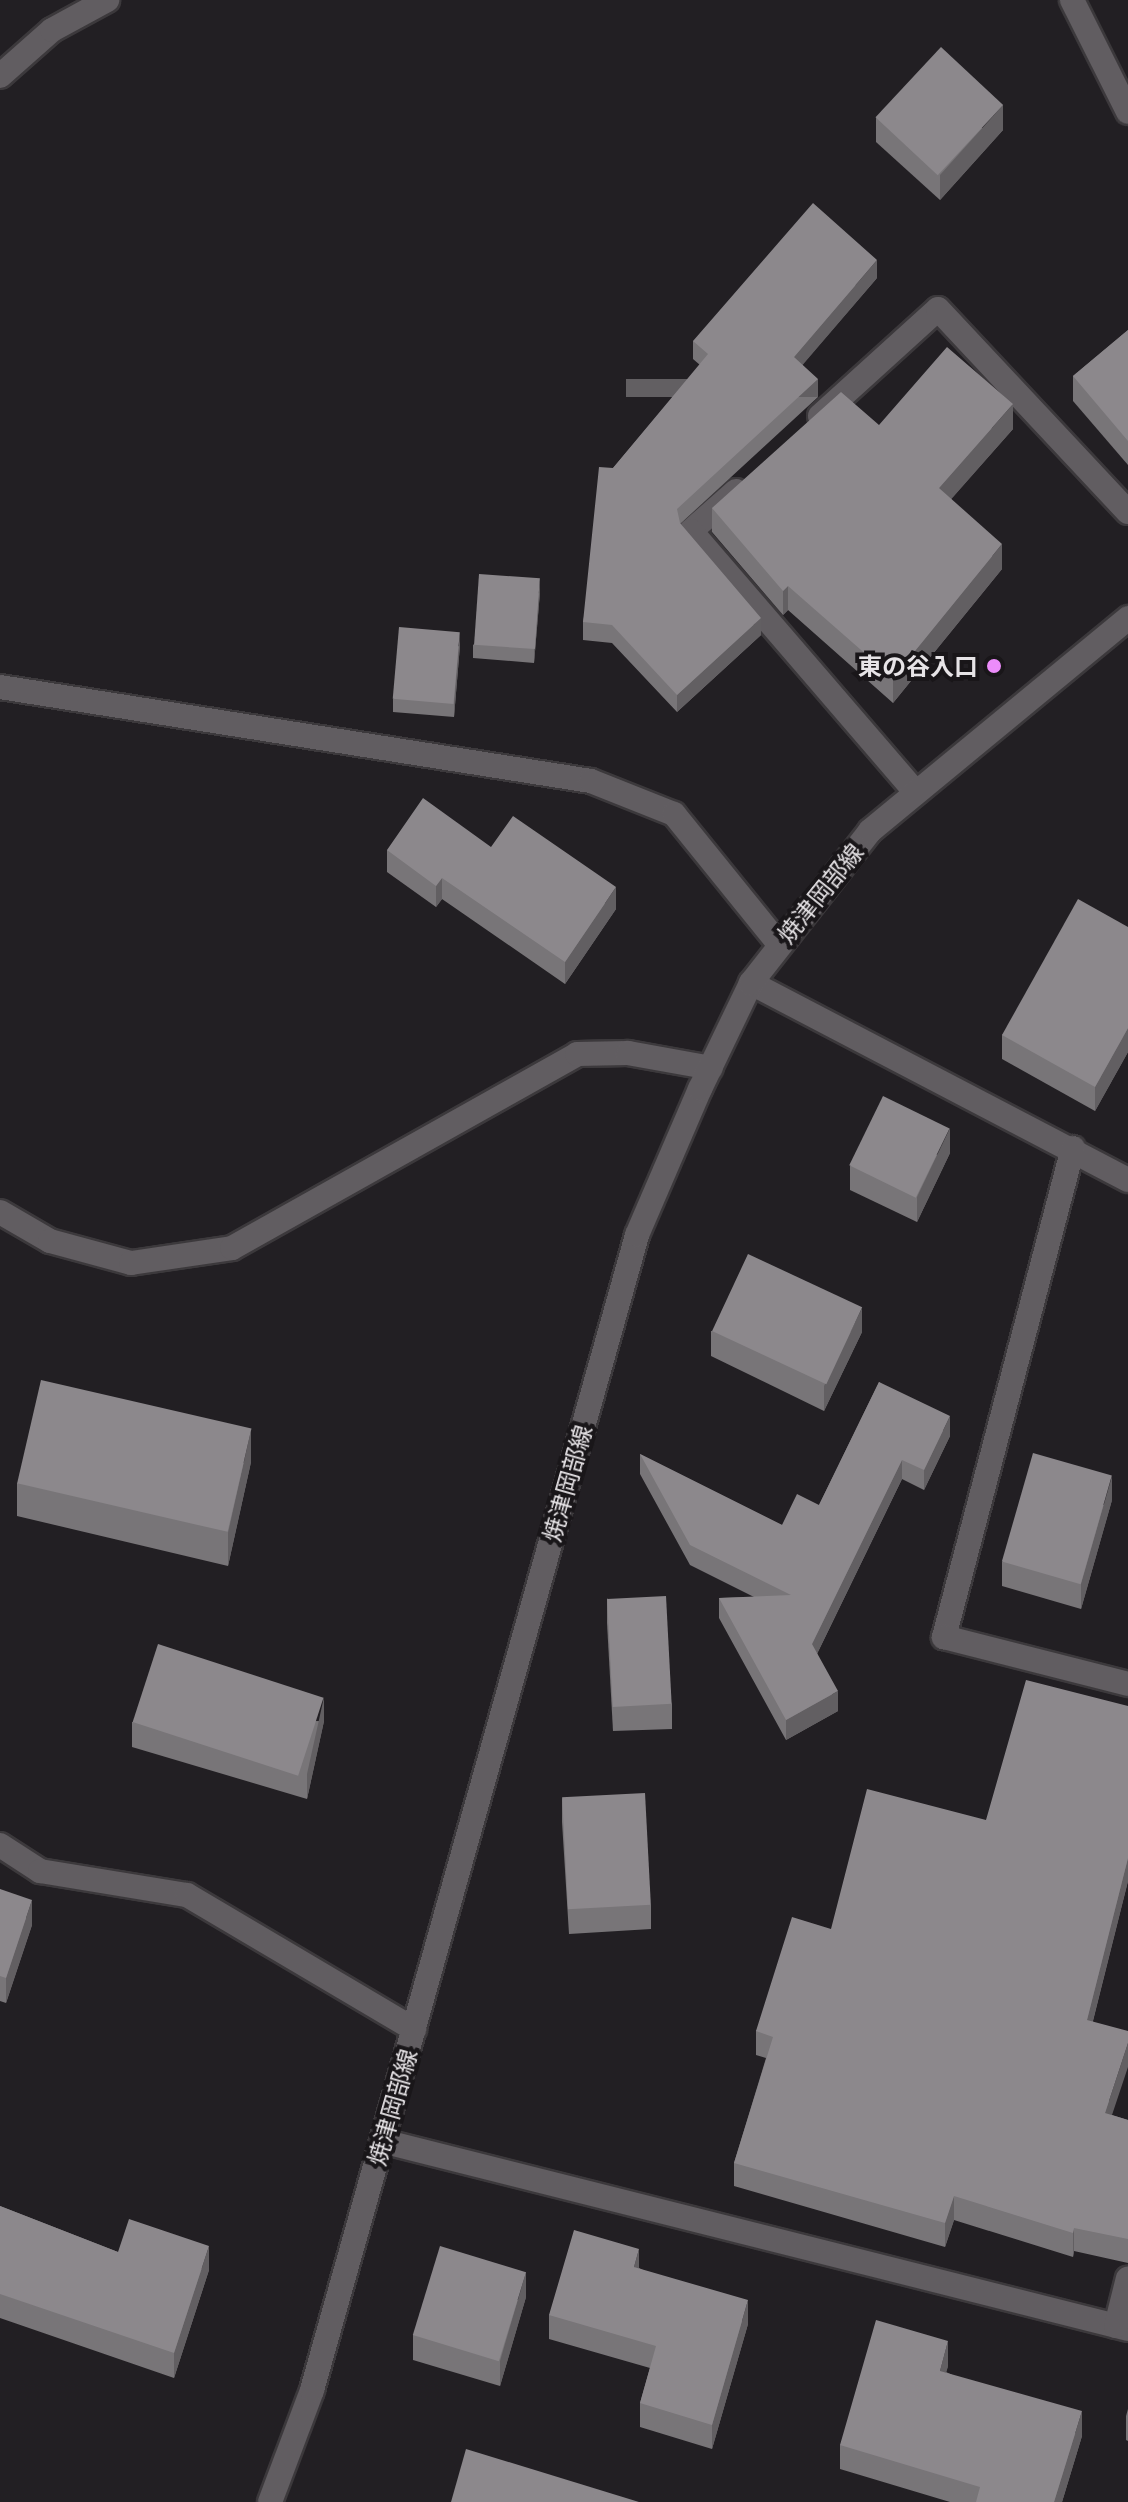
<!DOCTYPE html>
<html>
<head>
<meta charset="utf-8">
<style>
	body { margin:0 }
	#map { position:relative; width:1128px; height:2502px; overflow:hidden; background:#221f23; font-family:"Golos Text","Noto Sans JP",sans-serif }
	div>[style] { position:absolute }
	.roads { filter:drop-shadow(2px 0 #3c393c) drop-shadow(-2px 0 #3c393c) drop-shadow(0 2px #3c393c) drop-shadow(0 -2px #3c393c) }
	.street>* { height:24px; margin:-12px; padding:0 12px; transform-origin:12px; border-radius:12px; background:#615d61 }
	.secondary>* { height:24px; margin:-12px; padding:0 12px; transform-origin:12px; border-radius:12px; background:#615d61 }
	.wall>* { inset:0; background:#787578 }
	.shaded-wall>* { inset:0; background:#625f62; transform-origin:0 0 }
	.building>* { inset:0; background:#8c888c; transform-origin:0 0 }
	.dots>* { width:22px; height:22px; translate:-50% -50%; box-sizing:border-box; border:4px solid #191619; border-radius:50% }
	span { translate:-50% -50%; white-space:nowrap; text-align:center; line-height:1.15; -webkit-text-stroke:8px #191619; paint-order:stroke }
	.poi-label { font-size:24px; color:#e7e4e7; font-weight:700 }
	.right { translate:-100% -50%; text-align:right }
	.street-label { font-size:24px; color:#e7e4e7 }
</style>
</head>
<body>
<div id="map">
	<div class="roads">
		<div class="street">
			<div style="left:1072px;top:0;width:125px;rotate:63.4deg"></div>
			<div style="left:0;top:76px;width:69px;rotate:-41.5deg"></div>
			<div style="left:52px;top:30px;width:63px;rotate:-28.6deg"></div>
			<div style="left:820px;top:416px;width:159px;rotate:-42.2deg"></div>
			<div style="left:938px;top:309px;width:278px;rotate:46.9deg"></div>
			<div style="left:736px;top:491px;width:60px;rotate:138.4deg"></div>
			<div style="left:691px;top:531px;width:345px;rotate:49.3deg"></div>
			<div style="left:0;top:687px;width:598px;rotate:9.04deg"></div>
			<div style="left:591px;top:781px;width:89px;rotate:21.7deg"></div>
			<div style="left:674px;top:814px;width:167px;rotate:51.1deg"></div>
			<div style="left:751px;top:983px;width:425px;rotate:27.6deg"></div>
			<div style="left:1073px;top:1148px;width:506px;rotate:104.78deg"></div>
			<div style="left:944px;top:1637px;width:190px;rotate:14.3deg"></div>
			<div style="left:0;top:1212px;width:58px;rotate:30.1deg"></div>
			<div style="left:50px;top:1241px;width:84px;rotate:15.2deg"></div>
			<div style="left:131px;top:1263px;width:102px;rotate:-8.4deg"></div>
			<div style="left:232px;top:1248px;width:396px;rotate:-29.3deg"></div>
			<div style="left:577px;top:1054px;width:51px;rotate:-1.1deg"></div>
			<div style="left:628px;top:1053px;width:84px;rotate:10.2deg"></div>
			<div style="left:0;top:1845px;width:48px;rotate:33deg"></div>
			<div style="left:40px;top:1871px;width:149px;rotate:9.3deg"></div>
			<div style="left:187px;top:1895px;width:264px;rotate:30.6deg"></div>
			<div style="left:382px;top:2141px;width:769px;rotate:14.14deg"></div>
			<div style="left:1116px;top:2326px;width:49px;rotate:-76deg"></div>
		</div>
		<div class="secondary">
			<div style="left:270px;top:2502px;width:120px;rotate:-69.4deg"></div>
			<div style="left:312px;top:2390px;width:1200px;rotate:-74.28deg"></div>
			<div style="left:637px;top:1235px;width:159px;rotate:-66.7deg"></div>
			<div style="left:700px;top:1089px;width:118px;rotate:-64.3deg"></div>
			<div style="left:751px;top:983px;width:193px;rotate:-51.9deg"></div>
			<div style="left:870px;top:831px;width:335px;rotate:-39.5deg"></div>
		</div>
	</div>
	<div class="wall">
		<div style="clip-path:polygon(876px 118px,1003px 130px,940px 200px,876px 142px)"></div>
		<div style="clip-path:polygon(877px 278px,802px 365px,818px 397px,680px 524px,761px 635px,677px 712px,612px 643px,583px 640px,583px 622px,613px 468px,700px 365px,693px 359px,693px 341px)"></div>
		<div style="clip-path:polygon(1128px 330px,1128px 465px,1073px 401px,1073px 376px)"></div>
		<div style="clip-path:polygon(879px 425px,1013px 429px,951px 499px,1002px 569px,893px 703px,788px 610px,783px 615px,712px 532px,712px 508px)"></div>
		<div style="clip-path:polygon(540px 592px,534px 663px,473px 658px,473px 645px)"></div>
		<div style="clip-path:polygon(460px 645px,454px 717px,393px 712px,393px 699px)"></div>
		<div style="clip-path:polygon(491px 847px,616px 909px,565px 984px,442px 899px,436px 907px,387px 872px,387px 850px)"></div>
		<div style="clip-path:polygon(1128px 927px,1128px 1052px,1095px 1111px,1002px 1059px,1002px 1035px)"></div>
		<div style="clip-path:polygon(950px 1153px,917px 1222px,850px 1190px,850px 1166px)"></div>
		<div style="clip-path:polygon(711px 1331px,862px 1332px,824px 1411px,711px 1356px)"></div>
		<div style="clip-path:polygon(879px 1382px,950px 1436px,924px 1490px,902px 1479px,817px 1654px,838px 1711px,786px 1740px,719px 1618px,719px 1598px,754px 1597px,690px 1565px,640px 1474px,640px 1454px,782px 1525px,819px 1505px)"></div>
		<div style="clip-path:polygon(251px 1462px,228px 1566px,17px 1516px,17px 1483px)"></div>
		<div style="clip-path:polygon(1112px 1500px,1081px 1609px,1002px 1586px,1002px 1562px)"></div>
		<div style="clip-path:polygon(607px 1598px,672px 1704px,672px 1729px,613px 1731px,607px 1623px)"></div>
		<div style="clip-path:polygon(1128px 1706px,1128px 1881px,1093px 2021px,1112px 2115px,1128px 2120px,1128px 2263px,1074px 2251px,1073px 2257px,954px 2220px,945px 2247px,734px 2186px,734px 2163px,766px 2058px,756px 2055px,756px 2031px,831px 1929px,986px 1820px)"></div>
		<div style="clip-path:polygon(324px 1721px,307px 1799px,132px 1747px,132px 1722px)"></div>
		<div style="clip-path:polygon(562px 1798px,651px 1905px,651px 1929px,569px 1934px,562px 1822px)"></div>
		<div style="clip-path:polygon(0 1889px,32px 1925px,6px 2003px,0 2001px)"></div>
		<div style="clip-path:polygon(0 2206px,118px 2252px,209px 2270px,174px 2378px,0 2318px)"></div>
		<div style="clip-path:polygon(639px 2268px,748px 2324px,712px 2449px,640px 2427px,640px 2403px,650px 2368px,549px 2339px,549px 2315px)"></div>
		<div style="clip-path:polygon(526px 2297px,500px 2386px,413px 2360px,413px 2335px)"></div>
		<div style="clip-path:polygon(948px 2366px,946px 2372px,1082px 2436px,1062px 2502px,950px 2502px,840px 2469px,840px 2445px)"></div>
		<div style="clip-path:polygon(1128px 2409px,1128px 2441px,1126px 2440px,1126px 2416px)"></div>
	</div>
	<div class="shaded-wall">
		<div style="clip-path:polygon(1003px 105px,1003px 130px,940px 200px,940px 175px)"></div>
		<div style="clip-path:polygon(877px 260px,877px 278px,794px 375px,794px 357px)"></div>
		<div style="left:818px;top:379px;width:18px;height:192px;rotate:90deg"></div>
		<div style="clip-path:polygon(1013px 404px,1013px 429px,939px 513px,939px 488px)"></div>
		<div style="clip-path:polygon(1002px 544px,1002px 569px,893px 703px,893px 678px)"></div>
		<div style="clip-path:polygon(540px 578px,540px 592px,534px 663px,534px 650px)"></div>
		<div style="clip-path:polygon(788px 586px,788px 610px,783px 615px,783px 591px)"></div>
		<div style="clip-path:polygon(761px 618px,761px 635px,677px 712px,677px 695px)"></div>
		<div style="clip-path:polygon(460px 632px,460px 645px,454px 717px,454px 704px)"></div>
		<div style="clip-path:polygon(442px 878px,442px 899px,436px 907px,436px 886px)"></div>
		<div style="clip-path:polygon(616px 887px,616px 909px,565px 984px,565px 962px)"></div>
		<div style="clip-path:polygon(1128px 1028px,1128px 1052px,1095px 1111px,1095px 1087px)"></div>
		<div style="clip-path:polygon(950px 1128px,950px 1153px,917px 1222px,917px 1197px)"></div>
		<div style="clip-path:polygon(862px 1308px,862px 1332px,824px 1411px,824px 1386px)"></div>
		<div style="clip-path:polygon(950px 1416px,950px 1436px,924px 1490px,924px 1470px)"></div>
		<div style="clip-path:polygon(251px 1430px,251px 1462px,228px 1566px,228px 1533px)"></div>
		<div style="clip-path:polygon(902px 1460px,902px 1479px,812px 1664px,812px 1644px)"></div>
		<div style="clip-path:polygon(1112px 1476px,1112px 1500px,1081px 1609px,1081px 1584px)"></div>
		<div style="clip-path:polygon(838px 1691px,838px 1711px,786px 1740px,786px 1720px)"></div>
		<div style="clip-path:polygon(324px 1697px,324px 1721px,307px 1799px,307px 1774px)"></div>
		<div style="clip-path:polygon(1128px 1858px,1128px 1881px,1087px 2044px,1087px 2020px)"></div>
		<div style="clip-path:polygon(32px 1900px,32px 1925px,6px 2003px,6px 1978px)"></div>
		<div style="clip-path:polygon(1128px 2043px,1128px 2067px,1105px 2136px,1105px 2113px)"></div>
		<div style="clip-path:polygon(954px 2196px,954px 2220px,945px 2247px,945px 2223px)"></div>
		<div style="clip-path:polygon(1074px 2228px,1074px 2251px,1073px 2257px,1073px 2233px)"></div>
		<div style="clip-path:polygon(209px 2246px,209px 2270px,174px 2378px,174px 2353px)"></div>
		<div style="clip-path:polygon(639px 2249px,639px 2273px,634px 2267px)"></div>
		<div style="clip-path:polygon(526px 2272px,526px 2297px,500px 2386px,500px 2361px)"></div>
		<div style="clip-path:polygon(748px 2300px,748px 2324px,712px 2449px,712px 2425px)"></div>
		<div style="clip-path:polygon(948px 2341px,948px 2366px,940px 2395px,940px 2371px)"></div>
		<div style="clip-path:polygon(1082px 2411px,1082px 2436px,1062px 2502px,1054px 2502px)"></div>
	</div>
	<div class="building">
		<div style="left:941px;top:47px;width:85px;height:96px;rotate:43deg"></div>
		<div style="clip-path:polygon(813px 203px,877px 260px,794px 357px,818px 379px,677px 509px,680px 523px,761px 618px,677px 695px,612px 625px,583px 622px,599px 467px,613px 468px,708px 354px,693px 341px)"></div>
		<div style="clip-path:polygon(1128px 330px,1128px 441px,1073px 376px)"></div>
		<div style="clip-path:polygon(947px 347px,1013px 404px,939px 488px,1002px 544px,893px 678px,788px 586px,783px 591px,712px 508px,841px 392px,879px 425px)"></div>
		<div style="left:479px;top:574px;width:61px;height:71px;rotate:4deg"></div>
		<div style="left:399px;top:627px;width:61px;height:72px;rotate:5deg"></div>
		<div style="clip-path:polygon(423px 798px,491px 847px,513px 816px,616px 887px,565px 962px,442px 878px,436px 886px,387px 850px)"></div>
		<div style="clip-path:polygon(1078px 899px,1128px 927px,1128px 1028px,1095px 1087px,1002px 1035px)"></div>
		<div style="left:883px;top:1096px;width:74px;height:77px;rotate:26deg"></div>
		<div style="left:748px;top:1254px;width:126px;height:85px;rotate:25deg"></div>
		<div style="left:41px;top:1380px;width:216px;height:106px;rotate:13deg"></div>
		<div style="clip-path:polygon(879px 1382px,950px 1416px,924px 1470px,902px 1460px,812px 1644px,838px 1691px,786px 1720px,719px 1598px,791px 1595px,690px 1545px,640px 1454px,782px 1525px,797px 1494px,819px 1505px)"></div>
		<div style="left:1033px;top:1453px;width:82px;height:113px;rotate:16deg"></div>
		<div style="left:666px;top:1596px;width:108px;height:59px;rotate:87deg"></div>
		<div style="left:158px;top:1644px;width:174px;height:82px;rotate:18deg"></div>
		<div style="clip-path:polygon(1026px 1680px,1128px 1706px,1128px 1858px,1087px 2020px,1128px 2031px,1128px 2043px,1105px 2113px,1128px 2120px,1128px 2239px,1074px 2228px,1073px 2233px,954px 2196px,945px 2223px,734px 2163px,773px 2037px,756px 2031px,792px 1917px,831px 1929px,867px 1789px,986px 1820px)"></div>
		<div style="left:645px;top:1793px;width:112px;height:83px;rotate:87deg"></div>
		<div style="clip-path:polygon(0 1889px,32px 1900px,6px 1978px,0 1976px)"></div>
		<div style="clip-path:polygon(0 2206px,118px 2252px,129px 2219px,209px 2246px,174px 2353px,0 2294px)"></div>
		<div style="clip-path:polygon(574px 2230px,639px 2249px,634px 2267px,748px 2300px,712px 2425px,640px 2403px,656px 2346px,549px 2315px)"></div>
		<div style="left:440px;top:2246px;width:90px;height:93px;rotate:17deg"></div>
		<div style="clip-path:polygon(876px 2320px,948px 2341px,940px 2371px,1082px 2411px,1054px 2502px,976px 2502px,980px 2487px,840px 2445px)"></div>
		<div style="clip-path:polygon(466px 2449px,639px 2502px,451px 2502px)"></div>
	</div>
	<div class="dots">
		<div style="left:994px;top:666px;background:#ec8cfa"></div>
	</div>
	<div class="poi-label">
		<span class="right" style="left:978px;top:666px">東の谷入口</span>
	</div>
	<div class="street-label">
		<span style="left:820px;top:893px;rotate:-51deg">焼津岡部線</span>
		<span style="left:567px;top:1483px;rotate:-74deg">焼津岡部線</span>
		<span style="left:392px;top:2107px;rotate:-74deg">焼津岡部線</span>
	</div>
</div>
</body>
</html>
